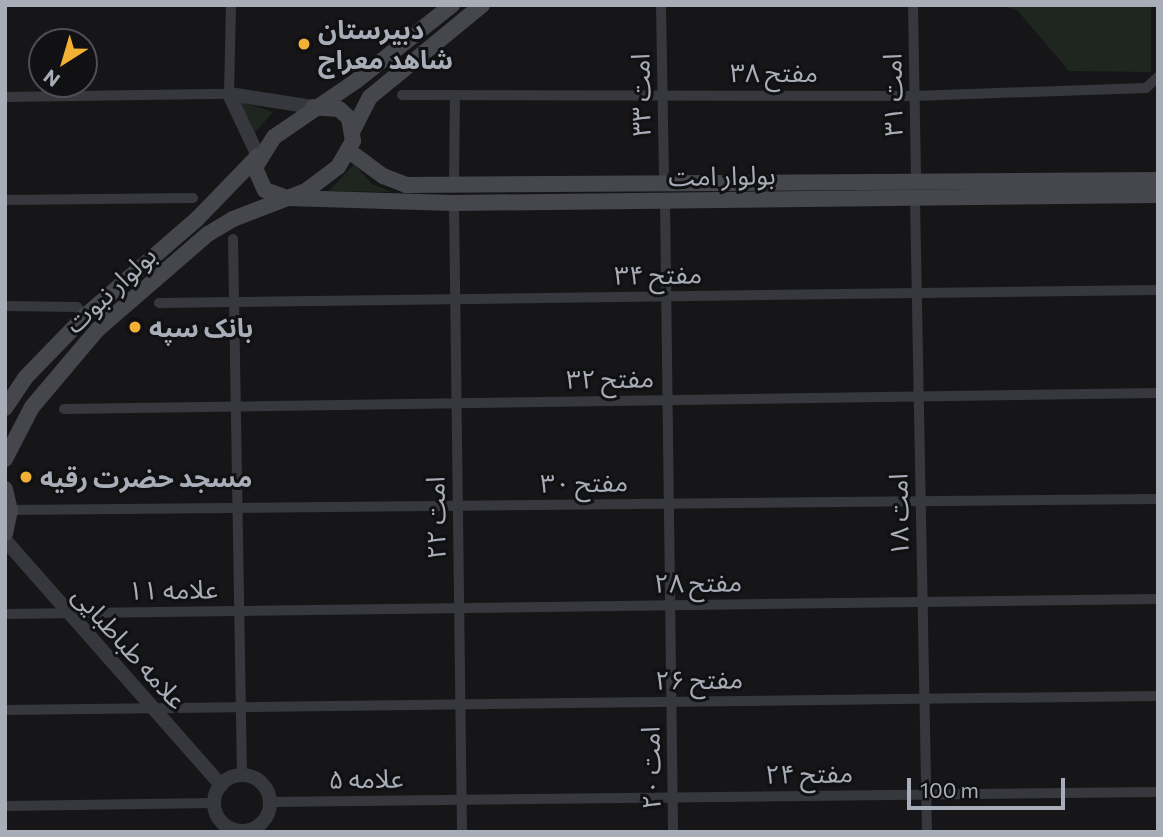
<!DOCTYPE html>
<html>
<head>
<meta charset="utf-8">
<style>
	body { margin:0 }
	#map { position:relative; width:1163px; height:837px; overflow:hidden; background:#161618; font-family:Commissioner,"Noto Sans Arabic",sans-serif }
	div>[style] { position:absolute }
	.green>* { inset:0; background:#1e261f }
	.minor>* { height:10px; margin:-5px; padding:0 5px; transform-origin:5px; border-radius:5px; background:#37383d }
	.tertiary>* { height:14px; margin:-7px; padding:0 7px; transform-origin:7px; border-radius:7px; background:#37383d }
	.tertiary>.ring { margin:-7px; padding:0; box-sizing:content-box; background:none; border:14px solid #37383d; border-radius:50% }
	.secondary>* { height:16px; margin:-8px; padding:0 8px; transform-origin:8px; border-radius:8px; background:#45474d }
	.dots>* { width:19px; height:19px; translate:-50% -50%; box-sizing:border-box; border:4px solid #111113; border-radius:50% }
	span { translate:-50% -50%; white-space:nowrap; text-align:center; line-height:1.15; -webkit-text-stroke:6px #111113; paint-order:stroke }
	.poi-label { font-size:26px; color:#a8adb8; font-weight:700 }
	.left { translate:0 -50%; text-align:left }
	.street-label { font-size:26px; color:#a8adb8 }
	.frame { position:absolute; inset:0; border:7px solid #a8adb8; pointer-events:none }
	.north { position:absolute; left:28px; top:28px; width:70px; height:70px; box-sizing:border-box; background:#111113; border:2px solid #4d4f55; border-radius:50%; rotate:217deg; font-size:19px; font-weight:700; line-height:28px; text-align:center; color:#a8adb8 }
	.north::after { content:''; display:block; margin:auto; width:24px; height:32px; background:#f2b134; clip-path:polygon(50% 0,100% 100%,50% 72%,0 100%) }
	.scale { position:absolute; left:907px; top:778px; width:158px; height:32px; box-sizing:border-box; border:4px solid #a8adb8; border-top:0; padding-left:9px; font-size:21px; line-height:24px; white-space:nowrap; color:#a8adb8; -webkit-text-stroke:5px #111113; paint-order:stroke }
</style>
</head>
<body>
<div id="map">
	<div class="green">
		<div style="clip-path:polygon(999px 5px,1151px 5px,1151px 72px,1069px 71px,1017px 10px)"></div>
		<div style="clip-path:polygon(236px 100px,273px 112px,252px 136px)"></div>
		<div style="clip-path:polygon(354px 164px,372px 184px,392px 192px,329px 191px)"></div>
	</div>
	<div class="minor">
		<div style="left:661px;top:5px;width:180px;rotate:89deg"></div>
		<div style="left:913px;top:5px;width:179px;rotate:89deg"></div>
		<div style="left:402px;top:95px;width:512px;rotate:0.11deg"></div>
		<div style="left:914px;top:96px;width:232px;rotate:-2deg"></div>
		<div style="left:1146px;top:88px;width:16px;rotate:-43deg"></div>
		<div style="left:5px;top:97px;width:224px;rotate:-0.8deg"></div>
		<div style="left:229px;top:94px;width:89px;rotate:-88.7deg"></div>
		<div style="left:454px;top:186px;width:91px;rotate:-89.4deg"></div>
		<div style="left:915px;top:198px;width:634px;rotate:88.92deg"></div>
		<div style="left:5px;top:200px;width:188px;rotate:-0.6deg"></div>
		<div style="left:665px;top:200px;width:632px;rotate:89.27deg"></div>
		<div style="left:454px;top:203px;width:629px;rotate:89.27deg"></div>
		<div style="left:233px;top:239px;width:536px;rotate:89.04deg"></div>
		<div style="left:159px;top:303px;width:999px;rotate:-0.75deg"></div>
		<div style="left:5px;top:306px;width:72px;rotate:0.8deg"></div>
		<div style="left:77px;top:307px;width:12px;rotate:48deg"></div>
		<div style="left:64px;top:409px;width:1094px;rotate:-0.84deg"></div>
		<div style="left:10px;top:510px;width:1148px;rotate:-0.55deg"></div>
		<div style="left:5px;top:614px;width:1153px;rotate:-0.75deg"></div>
		<div style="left:5px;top:710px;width:1153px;rotate:-0.7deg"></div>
		<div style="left:270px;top:802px;width:888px;rotate:-0.65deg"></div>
		<div style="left:5px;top:806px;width:209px;rotate:-0.8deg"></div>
		<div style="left:243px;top:831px;width:1px;rotate:90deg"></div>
	</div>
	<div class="tertiary">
		<div style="left:229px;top:94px;width:85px;rotate:8.8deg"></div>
		<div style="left:229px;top:94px;width:68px;rotate:64.9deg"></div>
		<div style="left:5px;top:540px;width:327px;rotate:48.6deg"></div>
		<div class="ring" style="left:214px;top:775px;width:42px;height:42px"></div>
	</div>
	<div class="secondary">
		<div style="left:452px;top:5px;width:122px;rotate:141.6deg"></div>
		<div style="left:356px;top:81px;width:99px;rotate:145.7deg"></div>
		<div style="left:274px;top:137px;width:36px;rotate:122deg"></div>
		<div style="left:255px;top:168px;width:24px;rotate:66deg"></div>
		<div style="left:265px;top:190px;width:23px;rotate:20deg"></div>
		<div style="left:287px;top:198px;width:167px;rotate:1.7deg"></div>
		<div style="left:454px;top:203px;width:704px;rotate:-0.65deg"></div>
		<div style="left:353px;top:130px;width:37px;rotate:-63deg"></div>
		<div style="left:370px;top:97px;width:145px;rotate:-39.4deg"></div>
		<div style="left:349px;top:151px;width:42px;rotate:36.3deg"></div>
		<div style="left:383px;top:176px;width:25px;rotate:21deg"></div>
		<div style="left:406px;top:185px;width:752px;rotate:-0.38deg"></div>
		<div style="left:5px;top:408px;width:36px;rotate:-56deg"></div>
		<div style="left:25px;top:378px;width:86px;rotate:-45.9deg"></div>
		<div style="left:85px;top:316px;width:148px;rotate:-40.9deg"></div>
		<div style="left:197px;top:219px;width:88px;rotate:-45.9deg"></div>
		<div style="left:5px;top:459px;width:59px;rotate:-62.6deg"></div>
		<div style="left:32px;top:407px;width:101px;rotate:-49.8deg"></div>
		<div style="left:97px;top:330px;width:147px;rotate:-40.9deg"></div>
		<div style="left:208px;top:234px;width:29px;rotate:-31deg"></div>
		<div style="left:233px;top:219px;width:78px;rotate:-21deg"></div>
		<div style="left:306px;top:191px;width:40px;rotate:-37deg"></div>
		<div style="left:338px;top:167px;width:30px;rotate:-60deg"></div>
		<div style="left:353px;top:141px;width:23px;rotate:-100deg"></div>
		<div style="left:349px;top:118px;width:13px;rotate:-138deg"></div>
		<div style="left:339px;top:109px;width:26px;rotate:-176deg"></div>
		<div style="left:5px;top:489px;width:22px;rotate:77deg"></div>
		<div style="left:10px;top:510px;width:24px;rotate:102deg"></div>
	</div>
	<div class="dots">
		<div style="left:304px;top:44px;background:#f2b134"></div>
		<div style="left:135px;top:327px;background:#f2b134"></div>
		<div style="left:26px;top:477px;background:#f2b134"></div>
	</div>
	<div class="poi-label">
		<span class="left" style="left:318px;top:44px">دبیرستان<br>شاهد معراج</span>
		<span class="left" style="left:149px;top:327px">بانک سپه</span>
		<span class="left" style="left:40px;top:477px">مسجد حضرت رقیه</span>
	</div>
	<div class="street-label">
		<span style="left:774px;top:72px">مفتح ۳۸</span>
		<span style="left:640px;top:95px;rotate:-91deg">امت ۳۳</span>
		<span style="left:892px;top:95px;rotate:-91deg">امت ۳۱</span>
		<span style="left:722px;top:175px;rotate:-1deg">بولوار امت</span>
		<span style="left:658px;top:274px;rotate:-1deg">مفتح ۳۴</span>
		<span style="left:110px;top:289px;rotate:-43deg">بولوار نبوت</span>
		<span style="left:610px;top:378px;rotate:-1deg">مفتح ۳۲</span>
		<span style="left:584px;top:482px;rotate:-1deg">مفتح ۳۰</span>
		<span style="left:898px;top:515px;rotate:-91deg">امت ۱۸</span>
		<span style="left:435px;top:518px;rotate:-91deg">امت ۲۲</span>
		<span style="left:698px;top:582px;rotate:-1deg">مفتح ۲۸</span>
		<span style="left:173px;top:589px;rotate:-1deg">علامه ۱۱</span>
		<span style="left:130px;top:647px;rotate:48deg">علامه طباطبایی</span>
		<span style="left:699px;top:679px;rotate:-1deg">مفتح ۲۶</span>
		<span style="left:650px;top:768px;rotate:-91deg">امت ۲۰</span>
		<span style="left:809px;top:773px;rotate:-1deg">مفتح ۲۴</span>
		<span style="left:366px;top:778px;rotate:-1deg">علامه ۵</span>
	</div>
	<div class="frame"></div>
	<div class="north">N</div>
	<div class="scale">100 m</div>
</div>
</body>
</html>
